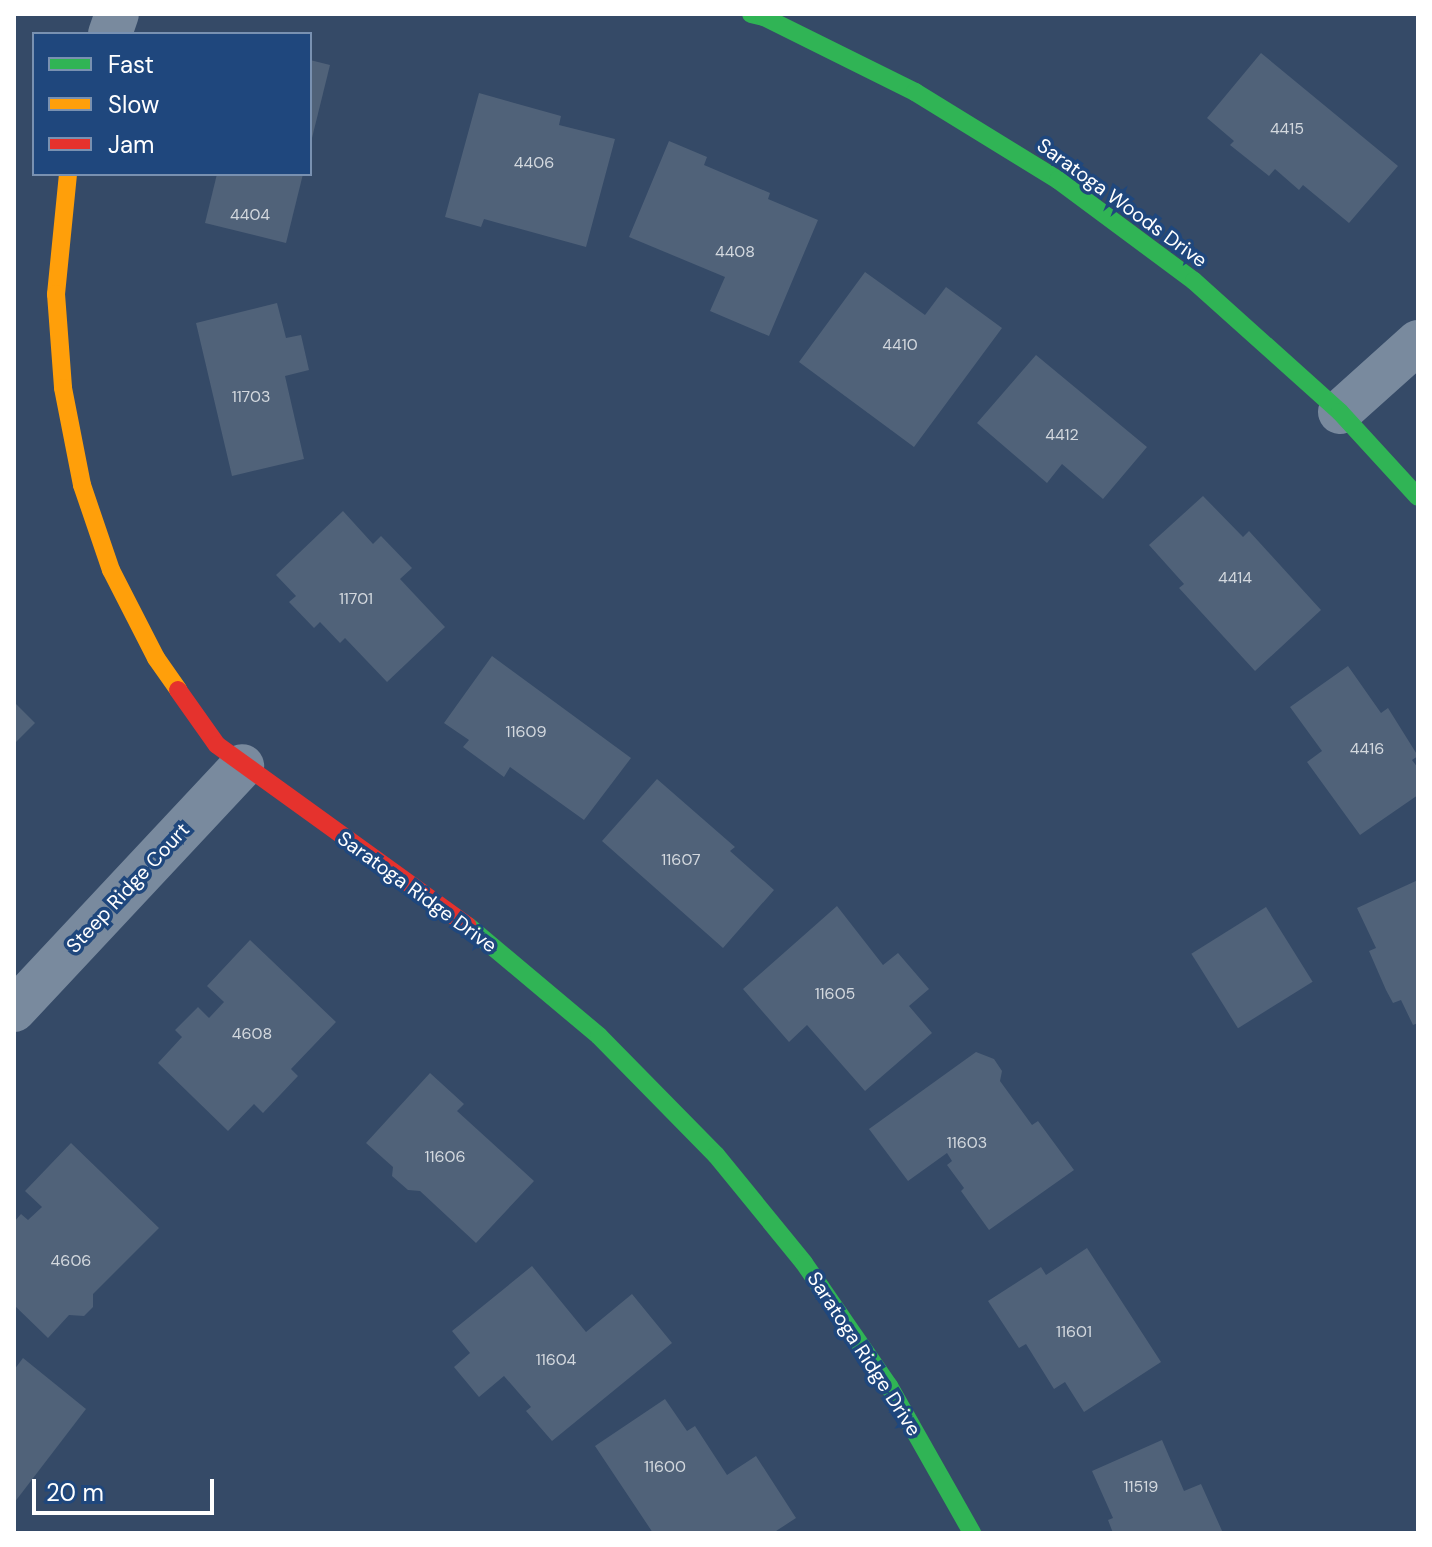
<!DOCTYPE html>
<html>
<head>
<meta charset="utf-8">
<style>
	body { margin:0 }
	#map { position:relative; width:1432px; height:1547px; overflow:hidden; background:#354a67; font-family:"DM Sans",sans-serif }
	div>[style] { position:absolute }
	.building>* { inset:0; background:#506279; transform-origin:0 0 }
	.street>* { height:44px; margin:-22px; padding:0 22px; transform-origin:22px; border-radius:22px; background:#798a9e }
	.fast>* { height:18px; margin:-9px; padding:0 9px; transform-origin:9px; border-radius:9px; background:#30b455 }
	.slow>* { height:18px; margin:-9px; padding:0 9px; transform-origin:9px; border-radius:9px; background:#ff9f0a }
	.jam>* { height:18px; margin:-9px; padding:0 9px; transform-origin:9px; border-radius:9px; background:#e5322d }
	span { translate:-50% -50%; white-space:nowrap; text-align:center; line-height:1.15; -webkit-text-stroke:7px #1f477d; paint-order:stroke }
	.number-label { font-size:16px; color:#d3d8de }
	.number-label span { -webkit-text-stroke-width:0 }
	.street-label { font-size:20px; color:#fff }
	.frame { position:absolute; inset:0; border:16px solid #fff; pointer-events:none }
	.legend { position:absolute; left:32px; top:32px; width:280px; height:144px; box-sizing:border-box; background:#1f477d; border:2px solid #7991b1; margin:0; padding:10px 14px; list-style:none; font-size:24px; color:#fff }
	.legend li { display:flex; align-items:center; gap:16px; height:40px }
	.legend b { width:40px; border:2px solid #7991b1 }
	.scale { position:absolute; left:32px; top:1479px; width:182px; height:36px; box-sizing:border-box; border:4px solid #fff; border-top:0; padding-left:10px; font-size:24px; line-height:28px; white-space:nowrap; color:#fff; -webkit-text-stroke:6px #1f477d; paint-order:stroke }
</style>
</head>
<body>
<div id="map">
	<div class="building">
		<div style="clip-path:polygon(1261px 53px,1398px 166px,1349px 223px,1303px 185px,1299px 190px,1275px 169px,1269px 176px,1230px 145px,1234px 141px,1207px 118px)"></div>
		<div style="clip-path:polygon(310px 60px,330px 65px,311px 142px,310px 142px)"></div>
		<div style="clip-path:polygon(479px 93px,561px 116px,559px 125px,615px 139px,586px 247px,484px 219px,481px 227px,445px 217px)"></div>
		<div style="clip-path:polygon(669px 141px,707px 157px,704px 165px,770px 193px,768px 199px,818px 220px,769px 336px,710px 311px,725px 277px,629px 237px)"></div>
		<div style="clip-path:polygon(217px 174px,303px 174px,286px 243px,205px 223px)"></div>
		<div style="clip-path:polygon(865px 272px,925px 315px,946px 287px,1002px 328px,914px 447px,799px 362px)"></div>
		<div style="clip-path:polygon(277px 303px,286px 338px,301px 335px,309px 370px,285px 376px,304px 459px,232px 476px,196px 323px)"></div>
		<div style="clip-path:polygon(1036px 355px,1147px 447px,1103px 499px,1062px 464px,1047px 483px,977px 423px)"></div>
		<div style="clip-path:polygon(1203px 496px,1243px 537px,1249px 531px,1321px 610px,1255px 671px,1179px 588px,1184px 584px,1149px 545px)"></div>
		<div style="clip-path:polygon(343px 511px,373px 544px,381px 536px,412px 568px,400px 579px,445px 627px,387px 682px,345px 638px,340px 643px,320px 622px,314px 628px,289px 602px,296px 596px,276px 575px)"></div>
		<div style="clip-path:polygon(492px 656px,631px 758px,584px 820px,510px 767px,504px 777px,463px 747px,469px 740px,444px 723px)"></div>
		<div style="clip-path:polygon(1348px 666px,1381px 713px,1388px 708px,1418px 756px,1412px 760px,1418px 768px,1418px 795px,1360px 835px,1307px 762px,1322px 751px,1290px 707px)"></div>
		<div style="clip-path:polygon(14px 702px,35px 723px,14px 744px)"></div>
		<div style="clip-path:polygon(657px 779px,735px 847px,730px 851px,774px 890px,723px 948px,602px 841px)"></div>
		<div style="clip-path:polygon(1418px 880px,1418px 1023px,1413px 1025px,1401px 1000px,1393px 1003px,1386px 990px,1369px 951px,1376px 948px,1357px 908px)"></div>
		<div style="clip-path:polygon(837px 906px,883px 965px,898px 953px,929px 989px,909px 1006px,932px 1033px,865px 1091px,807px 1025px,789px 1042px,743px 989px)"></div>
		<div style="left:1266px;top:907px;width:88px;height:88px;rotate:58deg"></div>
		<div style="clip-path:polygon(250px 940px,336px 1022px,291px 1069px,298px 1076px,263px 1113px,254px 1104px,228px 1131px,158px 1063px,182px 1037px,175px 1030px,198px 1007px,209px 1018px,224px 1002px,207px 986px)"></div>
		<div style="clip-path:polygon(976px 1052px,994px 1059px,1002px 1071px,1000px 1081px,1032px 1125px,1038px 1121px,1074px 1170px,989px 1230px,961px 1191px,964px 1188px,947px 1165px,952px 1161px,947px 1153px,908px 1181px,869px 1129px)"></div>
		<div style="clip-path:polygon(430px 1073px,464px 1104px,457px 1111px,534px 1181px,476px 1243px,420px 1191px,408px 1190px,392px 1176px,393px 1167px,366px 1143px)"></div>
		<div style="clip-path:polygon(71px 1143px,159px 1228px,93px 1294px,93px 1307px,84px 1316px,69px 1315px,48px 1338px,14px 1305px,14px 1222px,21px 1214px,28px 1220px,42px 1207px,25px 1191px)"></div>
		<div style="clip-path:polygon(1087px 1248px,1161px 1362px,1084px 1412px,1065px 1382px,1054px 1389px,1026px 1344px,1019px 1348px,988px 1301px,1041px 1267px,1046px 1275px)"></div>
		<div style="clip-path:polygon(532px 1266px,586px 1332px,632px 1294px,672px 1343px,552px 1441px,526px 1411px,531px 1407px,504px 1376px,479px 1397px,454px 1367px,470px 1353px,452px 1331px)"></div>
		<div style="clip-path:polygon(23px 1358px,86px 1409px,14px 1503px,14px 1370px)"></div>
		<div style="clip-path:polygon(665px 1399px,687px 1431px,695px 1426px,727px 1475px,756px 1456px,796px 1518px,773px 1533px,653px 1533px,595px 1446px)"></div>
		<div style="clip-path:polygon(1162px 1440px,1184px 1491px,1201px 1484px,1223px 1533px,1113px 1533px,1108px 1520px,1113px 1518px,1092px 1471px)"></div>
	</div>
	<div class="street">
		<div style="left:110px;top:34px;width:21px;rotate:-71deg"></div>
		<div style="left:1340px;top:412px;width:105px;rotate:-41.9deg"></div>
		<div style="left:14px;top:1010px;width:334px;rotate:-46.9deg"></div>
	</div>
	<div class="fast">
		<div style="left:751px;top:14px;width:13px;rotate:13deg"></div>
		<div style="left:764px;top:17px;width:169px;rotate:26.4deg"></div>
		<div style="left:915px;top:92px;width:168px;rotate:31.6deg"></div>
		<div style="left:1058px;top:180px;width:169px;rotate:36.6deg"></div>
		<div style="left:1194px;top:281px;width:196px;rotate:41.9deg"></div>
		<div style="left:1340px;top:412px;width:115px;rotate:47.5deg"></div>
		<div style="left:468px;top:926px;width:171px;rotate:40deg"></div>
		<div style="left:599px;top:1036px;width:167px;rotate:45.5deg"></div>
		<div style="left:716px;top:1155px;width:139px;rotate:50.8deg"></div>
		<div style="left:804px;top:1263px;width:150px;rotate:55.4deg"></div>
		<div style="left:889px;top:1386px;width:169px;rotate:60.5deg"></div>
	</div>
	<div class="slow">
		<div style="left:68px;top:174px;width:121px;rotate:95.7deg"></div>
		<div style="left:56px;top:294px;width:94px;rotate:85.7deg"></div>
		<div style="left:63px;top:388px;width:99px;rotate:78.9deg"></div>
		<div style="left:82px;top:485px;width:90px;rotate:71.2deg"></div>
		<div style="left:111px;top:570px;width:99px;rotate:62.9deg"></div>
		<div style="left:156px;top:658px;width:39px;rotate:55deg"></div>
	</div>
	<div class="jam">
		<div style="left:178px;top:690px;width:67px;rotate:54.7deg"></div>
		<div style="left:217px;top:745px;width:309px;rotate:35.8deg"></div>
	</div>
	<div class="number-label">
		<span style="left:1287px;top:129px">4415</span>
		<span style="left:534px;top:163px">4406</span>
		<span style="left:250px;top:215px">4404</span>
		<span style="left:735px;top:252px">4408</span>
		<span style="left:900px;top:345px">4410</span>
		<span style="left:251px;top:397px">11703</span>
		<span style="left:1062px;top:435px">4412</span>
		<span style="left:1235px;top:578px">4414</span>
		<span style="left:356px;top:599px">11701</span>
		<span style="left:526px;top:732px">11609</span>
		<span style="left:1367px;top:749px">4416</span>
		<span style="left:681px;top:860px">11607</span>
		<span style="left:835px;top:994px">11605</span>
		<span style="left:252px;top:1034px">4608</span>
		<span style="left:967px;top:1143px">11603</span>
		<span style="left:445px;top:1157px">11606</span>
		<span style="left:71px;top:1261px">4606</span>
		<span style="left:1074px;top:1332px">11601</span>
		<span style="left:556px;top:1360px">11604</span>
		<span style="left:665px;top:1467px">11600</span>
		<span style="left:1141px;top:1487px">11519</span>
	</div>
	<div class="street-label">
		<span style="left:1122px;top:203px;rotate:36deg">Saratoga Woods Drive</span>
		<span style="left:128px;top:888px;rotate:-47deg">Steep Ridge Court</span>
		<span style="left:417px;top:892px;rotate:36deg">Saratoga Ridge Drive</span>
		<span style="left:864px;top:1354px;rotate:57deg">Saratoga Ridge Drive</span>
	</div>
	<div class="frame"></div>
	<ul class="legend">
	<li><b style="height:10px;background:#30b455"></b>Fast</li>
	<li><b style="height:10px;background:#ff9f0a"></b>Slow</li>
	<li><b style="height:10px;background:#e5322d"></b>Jam</li>
	</ul>
	<div class="scale">20 m</div>
</div>
</body>
</html>
